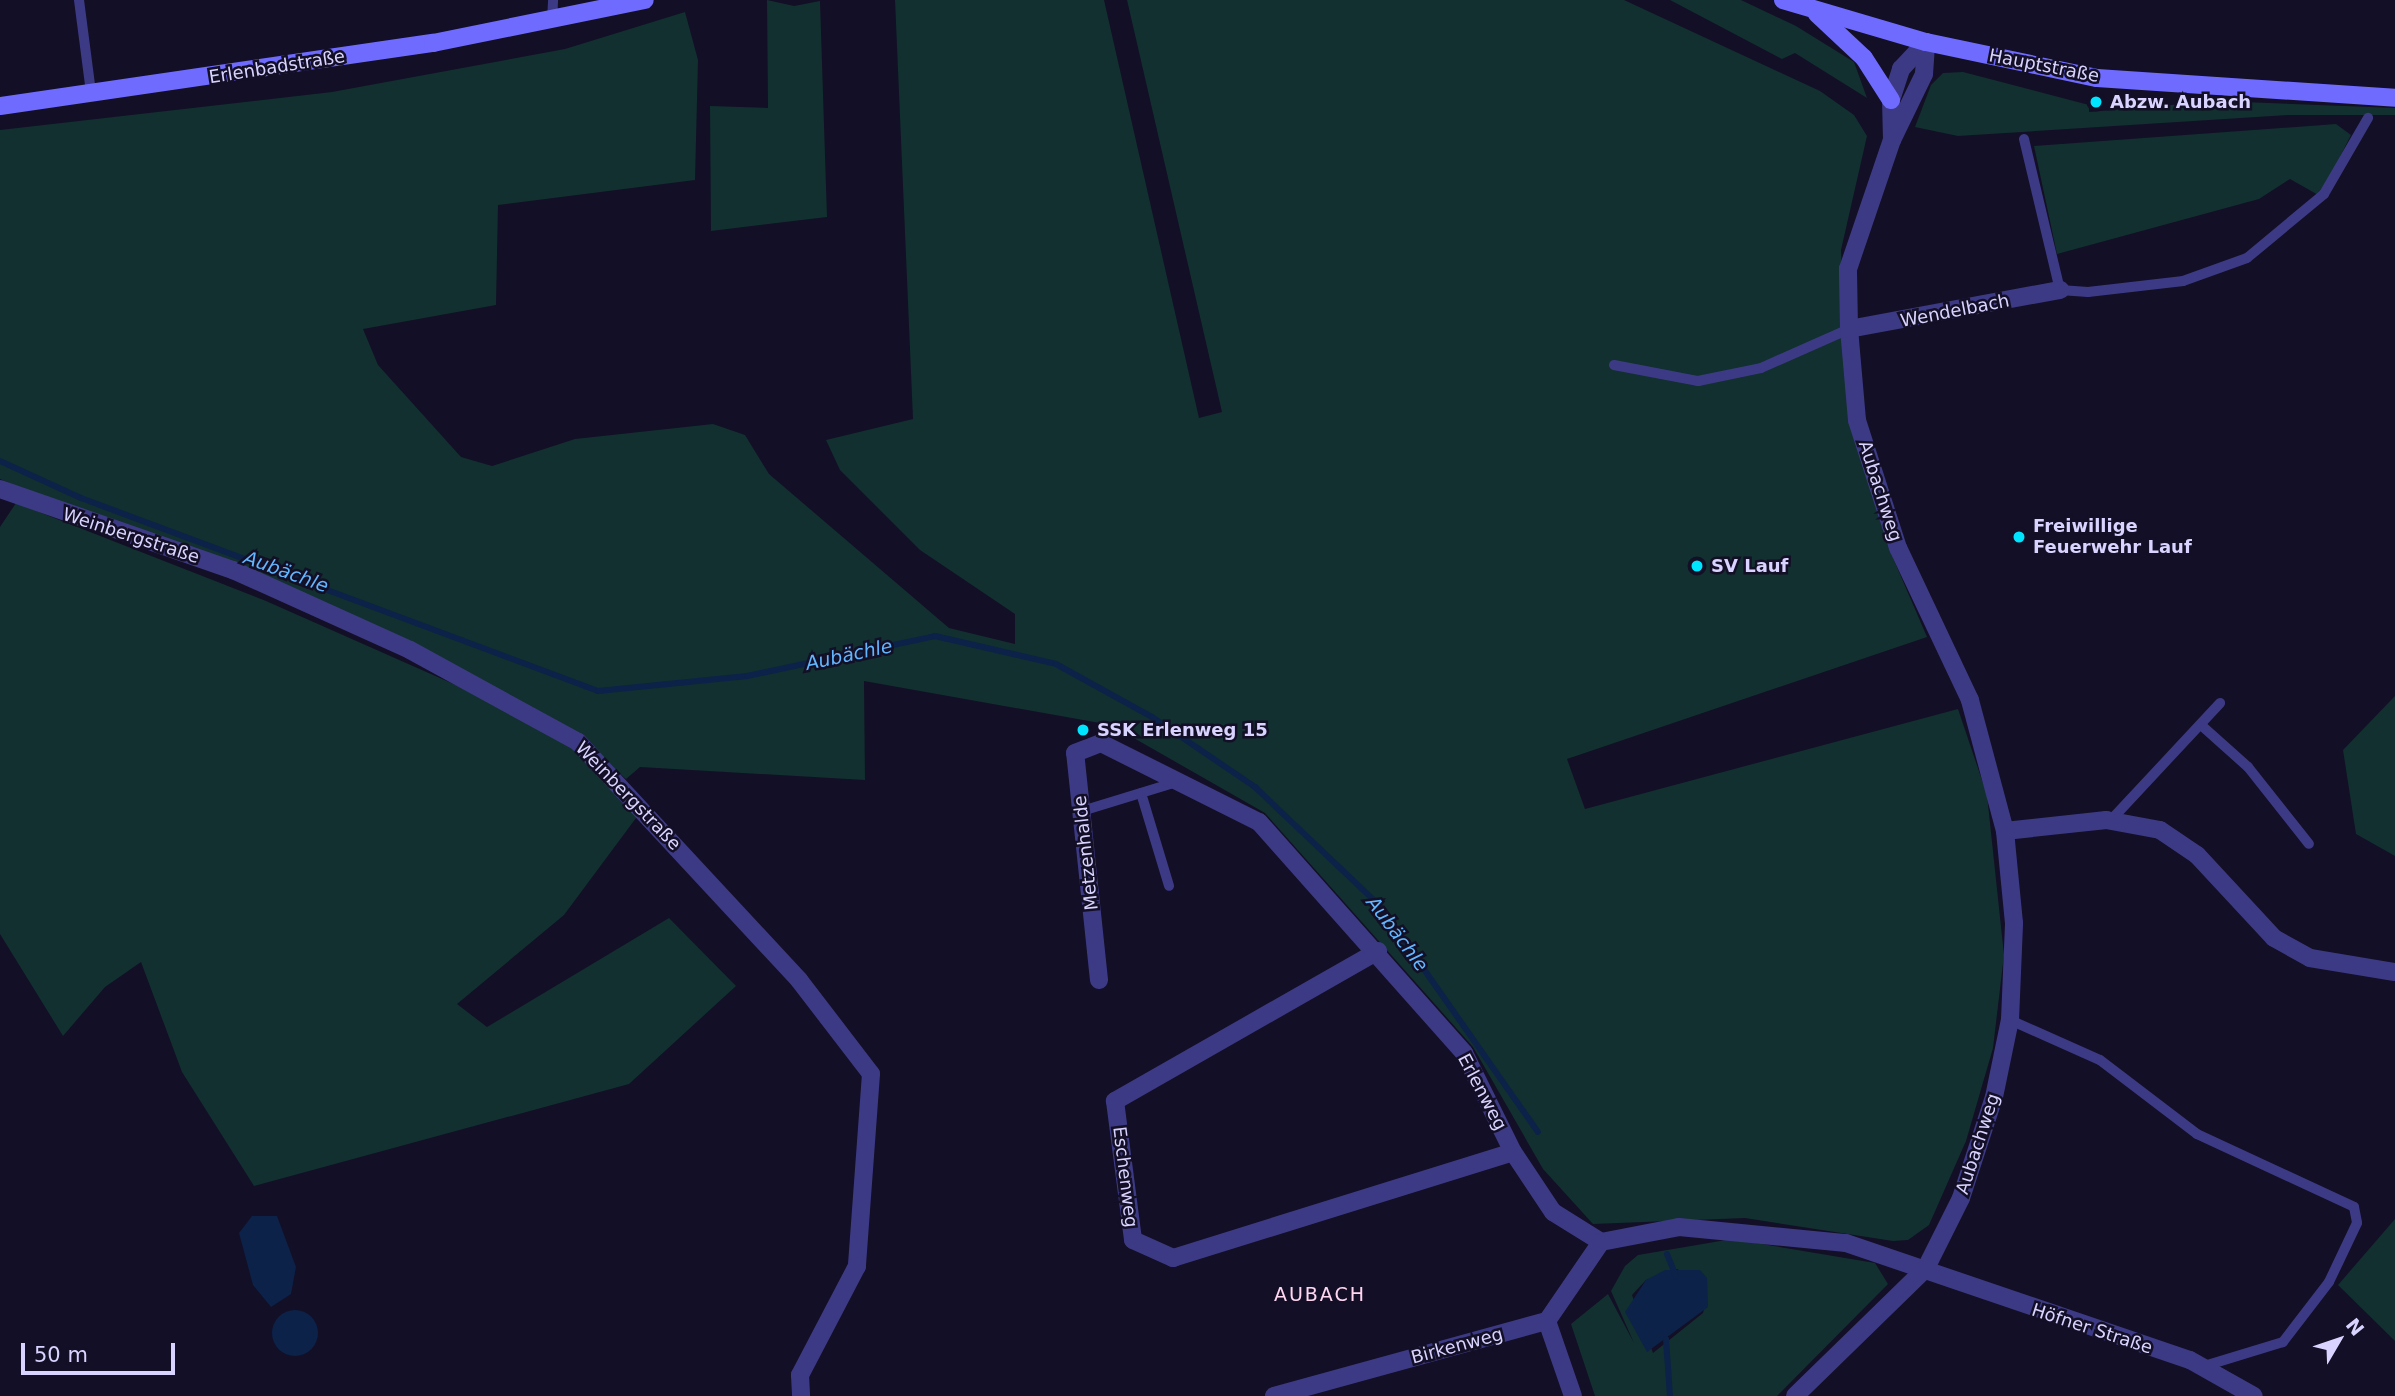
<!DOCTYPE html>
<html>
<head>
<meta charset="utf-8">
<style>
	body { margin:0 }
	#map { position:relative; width:2395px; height:1396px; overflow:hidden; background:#130f26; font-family:"DejaVu Sans",sans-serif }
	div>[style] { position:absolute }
	.green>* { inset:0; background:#12302f }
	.water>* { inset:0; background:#0c2248 }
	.round { border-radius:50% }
	.stream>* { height:6px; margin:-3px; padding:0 3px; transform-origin:3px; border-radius:3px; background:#0c2248 }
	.lane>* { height:10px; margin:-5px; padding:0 5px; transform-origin:5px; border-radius:5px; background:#3d3a85 }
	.street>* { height:18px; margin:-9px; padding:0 9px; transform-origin:9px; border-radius:9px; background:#3d3a85 }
	.secondary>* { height:18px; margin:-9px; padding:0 9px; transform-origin:9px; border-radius:9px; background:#6f6bff }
	.dots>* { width:19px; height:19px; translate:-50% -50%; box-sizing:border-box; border:4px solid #130f26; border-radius:50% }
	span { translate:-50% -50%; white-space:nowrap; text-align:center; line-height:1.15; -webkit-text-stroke:5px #130f26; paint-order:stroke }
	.street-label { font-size:18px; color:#d9d4ff }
	.poi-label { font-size:18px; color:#d9d4ff; font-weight:700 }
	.left { translate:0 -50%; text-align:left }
	.water-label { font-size:19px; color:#62b6ff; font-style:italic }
	.neighbourhood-label { font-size:19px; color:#ffd6f0; letter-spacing:2px }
	.north { position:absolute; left:2304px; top:1305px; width:70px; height:70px; -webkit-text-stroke:5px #130f26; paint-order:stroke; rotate:51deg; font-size:19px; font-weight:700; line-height:28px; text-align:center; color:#d9d4ff }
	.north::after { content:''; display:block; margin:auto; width:24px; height:32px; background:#d9d4ff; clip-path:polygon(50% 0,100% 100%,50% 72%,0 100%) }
	.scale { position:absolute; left:21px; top:1343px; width:154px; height:32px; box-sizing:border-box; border:4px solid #d9d4ff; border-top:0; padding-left:9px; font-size:21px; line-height:24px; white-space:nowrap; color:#d9d4ff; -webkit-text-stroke:5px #130f26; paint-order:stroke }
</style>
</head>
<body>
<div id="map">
	<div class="green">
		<div style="clip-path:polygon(767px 0,794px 6px,820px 1px,827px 217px,711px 231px,710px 106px,768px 108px)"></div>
		<div style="clip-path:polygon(895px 0,1104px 0,1199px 418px,1222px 412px,1127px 0,1624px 0,1820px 91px,1854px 115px,1867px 136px,1841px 250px,1848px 414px,1887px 544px,1927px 637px,1567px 759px,1585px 809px,1958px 709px,1987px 795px,2004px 955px,1993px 1048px,1966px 1141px,1929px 1225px,1908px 1240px,1893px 1241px,1745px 1218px,1593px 1224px,1543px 1169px,1473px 1047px,1265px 813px,1111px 725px,864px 681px,865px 780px,640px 767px,626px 779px,566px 727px,472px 676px,0 479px,0 130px,332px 92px,565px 49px,685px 12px,698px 60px,695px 180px,498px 205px,496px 305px,363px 329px,378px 365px,461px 457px,492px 466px,575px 439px,713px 424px,745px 435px,769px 474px,949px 628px,1015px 644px,1015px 614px,920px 550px,840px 470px,826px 440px,913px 419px)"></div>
		<div style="clip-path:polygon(1670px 0,1741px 0,1796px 26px,1854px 62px,1867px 98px,1795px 53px,1782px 59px)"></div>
		<div style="clip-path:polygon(1963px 72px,2089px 105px,2089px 112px,2218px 101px,2395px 108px,2395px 115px,2288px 115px,1958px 136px,1915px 127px,1931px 85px,1943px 73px)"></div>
		<div style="clip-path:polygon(2336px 124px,2351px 135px,2320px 196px,2290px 179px,2259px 199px,2057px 254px,2034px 146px)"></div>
		<div style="clip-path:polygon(16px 503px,266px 601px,467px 690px,567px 743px,639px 814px,564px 915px,457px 1004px,487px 1027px,669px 918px,736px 986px,629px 1084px,254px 1186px,182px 1072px,141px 962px,105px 987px,63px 1036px,0 934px,0 527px)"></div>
		<div style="clip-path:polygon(2395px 696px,2395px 856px,2356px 834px,2343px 750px)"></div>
		<div style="clip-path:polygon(2395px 1219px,2395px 1341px,2338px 1285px)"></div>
		<div style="clip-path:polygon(evenodd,1732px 1239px,1875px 1263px,1888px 1284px,1777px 1396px,1595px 1396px,1571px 1324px,1608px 1294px,1634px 1343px,1611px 1291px,1625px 1266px,1638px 1255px,1732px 1239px,1677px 1269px,1707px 1286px,1706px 1301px,1703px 1313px,1653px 1353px,1632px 1295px,1646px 1280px,1677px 1269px)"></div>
	</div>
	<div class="water">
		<div style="clip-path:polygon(252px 1216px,277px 1216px,296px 1267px,291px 1294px,271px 1307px,253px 1285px,239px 1233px)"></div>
		<div style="clip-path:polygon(1665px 1270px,1700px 1270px,1707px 1278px,1708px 1307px,1647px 1352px,1625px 1312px,1646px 1280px)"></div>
		<div class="round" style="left:272px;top:1310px;width:46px;height:46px"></div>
	</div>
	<div class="stream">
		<div style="left:0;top:461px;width:89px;rotate:24.6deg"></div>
		<div style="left:81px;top:498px;width:552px;rotate:20.47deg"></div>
		<div style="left:598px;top:691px;width:150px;rotate:-5.7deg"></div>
		<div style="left:747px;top:676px;width:192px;rotate:-12deg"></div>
		<div style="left:935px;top:636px;width:124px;rotate:13deg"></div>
		<div style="left:1056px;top:664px;width:110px;rotate:28.9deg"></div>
		<div style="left:1152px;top:717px;width:125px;rotate:34.2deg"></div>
		<div style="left:1255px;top:787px;width:171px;rotate:43.6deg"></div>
		<div style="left:1379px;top:905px;width:277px;rotate:55deg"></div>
		<div style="left:1667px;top:1254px;width:24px;rotate:68deg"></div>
		<div style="left:1666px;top:1339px;width:57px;rotate:86deg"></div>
	</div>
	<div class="lane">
		<div style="left:79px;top:0;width:94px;rotate:82.6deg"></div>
		<div style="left:552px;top:21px;width:21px;rotate:-87deg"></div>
		<div style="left:2024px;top:139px;width:155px;rotate:76.6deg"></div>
		<div style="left:2060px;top:290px;width:28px;rotate:4deg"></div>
		<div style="left:2088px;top:292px;width:96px;rotate:-6.6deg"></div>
		<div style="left:2183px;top:281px;width:68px;rotate:-19.8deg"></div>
		<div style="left:2247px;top:258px;width:100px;rotate:-39.7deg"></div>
		<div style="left:2324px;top:194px;width:88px;rotate:-59.9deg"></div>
		<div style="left:1614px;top:365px;width:86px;rotate:10.8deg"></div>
		<div style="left:1698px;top:381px;width:64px;rotate:-11.7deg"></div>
		<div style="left:1761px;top:368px;width:96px;rotate:-23.9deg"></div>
		<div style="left:2201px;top:725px;width:63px;rotate:41.8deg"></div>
		<div style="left:2248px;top:767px;width:98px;rotate:51.6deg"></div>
		<div style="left:1141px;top:793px;width:97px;rotate:73.2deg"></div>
		<div style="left:1082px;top:811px;width:99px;rotate:-17deg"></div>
		<div style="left:2111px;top:820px;width:160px;rotate:-47deg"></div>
		<div style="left:2010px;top:1020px;width:98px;rotate:24deg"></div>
		<div style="left:2100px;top:1060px;width:122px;rotate:37.3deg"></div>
		<div style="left:2197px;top:1134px;width:173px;rotate:24.9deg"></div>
		<div style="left:2354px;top:1207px;width:16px;rotate:79deg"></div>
		<div style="left:2357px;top:1223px;width:65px;rotate:115.4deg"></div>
		<div style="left:2329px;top:1282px;width:76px;rotate:127.5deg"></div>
		<div style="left:2283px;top:1342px;width:86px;rotate:163deg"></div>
	</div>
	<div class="street">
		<div style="left:1892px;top:140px;width:40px;rotate:-91.4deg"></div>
		<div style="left:1891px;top:100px;width:33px;rotate:-72deg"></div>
		<div style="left:1901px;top:69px;width:37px;rotate:-47deg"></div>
		<div style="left:1849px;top:329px;width:215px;rotate:-10.5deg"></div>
		<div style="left:0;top:489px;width:247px;rotate:19.2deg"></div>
		<div style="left:233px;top:570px;width:194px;rotate:24.3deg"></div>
		<div style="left:410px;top:650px;width:192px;rotate:28.7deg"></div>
		<div style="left:578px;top:742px;width:325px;rotate:47.1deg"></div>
		<div style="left:799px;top:980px;width:118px;rotate:52.5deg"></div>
		<div style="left:871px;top:1074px;width:193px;rotate:94.2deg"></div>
		<div style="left:857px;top:1266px;width:123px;rotate:117.6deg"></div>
		<div style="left:800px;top:1375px;width:21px;rotate:87deg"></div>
		<div style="left:2005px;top:831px;width:102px;rotate:-6.2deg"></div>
		<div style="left:2106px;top:820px;width:55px;rotate:10.5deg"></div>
		<div style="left:2160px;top:830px;width:45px;rotate:34deg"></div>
		<div style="left:2197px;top:855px;width:113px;rotate:47.1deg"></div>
		<div style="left:2274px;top:938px;width:41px;rotate:29.1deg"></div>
		<div style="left:2310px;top:958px;width:86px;rotate:9.4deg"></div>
		<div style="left:1378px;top:951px;width:303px;rotate:150.3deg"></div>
		<div style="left:1115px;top:1101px;width:140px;rotate:82.6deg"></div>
		<div style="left:1133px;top:1240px;width:44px;rotate:24.2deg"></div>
		<div style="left:1173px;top:1258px;width:356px;rotate:-17.3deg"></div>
		<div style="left:1099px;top:980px;width:228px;rotate:-96deg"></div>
		<div style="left:1075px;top:753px;width:28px;rotate:-21deg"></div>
		<div style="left:1101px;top:743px;width:177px;rotate:26.6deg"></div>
		<div style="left:1259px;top:822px;width:309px;rotate:48.4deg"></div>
		<div style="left:1464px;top:1053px;width:110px;rotate:63.7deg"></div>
		<div style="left:1513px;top:1152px;width:72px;rotate:56.3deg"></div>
		<div style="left:1553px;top:1212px;width:57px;rotate:32deg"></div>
		<div style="left:1601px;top:1242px;width:79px;rotate:-10.9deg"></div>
		<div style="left:1679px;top:1227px;width:168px;rotate:5.5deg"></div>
		<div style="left:1846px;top:1243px;width:363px;rotate:18.8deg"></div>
		<div style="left:2190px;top:1360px;width:73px;rotate:29.4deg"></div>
		<div style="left:1547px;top:1321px;width:79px;rotate:70.9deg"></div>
		<div style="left:1274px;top:1396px;width:283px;rotate:-15.4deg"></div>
		<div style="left:1547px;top:1321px;width:96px;rotate:-55.6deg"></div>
		<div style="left:1795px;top:1396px;width:183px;rotate:-44.3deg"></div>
		<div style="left:1926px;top:1268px;width:78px;rotate:-63.4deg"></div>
		<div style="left:1961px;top:1198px;width:106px;rotate:-71.9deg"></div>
		<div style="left:1994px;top:1097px;width:79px;rotate:-78.3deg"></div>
		<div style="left:2010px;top:1020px;width:97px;rotate:-87.6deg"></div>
		<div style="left:2014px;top:923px;width:92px;rotate:-95.6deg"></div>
		<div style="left:2005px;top:831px;width:136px;rotate:-105deg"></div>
		<div style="left:1970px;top:700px;width:168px;rotate:-115.3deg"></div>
		<div style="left:1898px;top:548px;width:134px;rotate:-107.8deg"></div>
		<div style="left:1857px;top:420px;width:91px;rotate:-95deg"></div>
		<div style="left:1849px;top:329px;width:60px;rotate:-91deg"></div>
		<div style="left:1848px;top:269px;width:136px;rotate:-71.2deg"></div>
		<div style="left:1892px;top:140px;width:73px;rotate:-64.1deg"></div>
		<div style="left:1924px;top:74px;width:32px;rotate:-86deg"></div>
	</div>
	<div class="secondary">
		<div style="left:1783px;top:0;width:149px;rotate:16.4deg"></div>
		<div style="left:1926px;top:42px;width:175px;rotate:11.9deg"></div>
		<div style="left:2097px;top:78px;width:299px;rotate:3.8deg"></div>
		<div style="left:1817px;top:14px;width:64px;rotate:43.1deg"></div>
		<div style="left:1864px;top:58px;width:50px;rotate:57.3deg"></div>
		<div style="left:0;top:106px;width:438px;rotate:-8.3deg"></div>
		<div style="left:433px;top:43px;width:216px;rotate:-11.5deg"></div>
	</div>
	<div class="dots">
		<div style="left:2096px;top:102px;background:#00e5ff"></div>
		<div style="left:2019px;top:537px;background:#00e5ff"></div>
		<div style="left:1697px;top:566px;background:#00e5ff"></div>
		<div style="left:1083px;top:730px;background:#00e5ff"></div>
	</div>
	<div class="street-label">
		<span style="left:2044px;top:66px;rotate:11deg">Hauptstraße</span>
		<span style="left:277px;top:67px;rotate:-9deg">Erlenbadstraße</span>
		<span style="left:1955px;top:311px;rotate:-11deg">Wendelbach</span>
		<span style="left:1880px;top:491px;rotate:72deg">Aubachweg</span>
		<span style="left:131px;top:536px;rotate:18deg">Weinbergstraße</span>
		<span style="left:628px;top:796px;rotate:46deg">Weinbergstraße</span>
		<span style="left:1086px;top:853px;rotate:-96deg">Metzenhalde</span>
		<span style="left:1482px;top:1092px;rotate:62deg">Erlenweg</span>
		<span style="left:1978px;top:1144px;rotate:-72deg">Aubachweg</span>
		<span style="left:1125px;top:1177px;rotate:83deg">Eschenweg</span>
		<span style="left:2092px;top:1329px;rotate:18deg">Höfner Straße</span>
		<span style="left:1457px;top:1346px;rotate:-15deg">Birkenweg</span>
	</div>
	<div class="poi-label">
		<span class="left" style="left:2110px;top:102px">Abzw. Aubach</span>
		<span class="left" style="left:2033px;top:537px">Freiwillige<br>Feuerwehr Lauf</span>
		<span class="left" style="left:1711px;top:566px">SV Lauf</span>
		<span class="left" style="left:1097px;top:730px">SSK Erlenweg 15</span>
	</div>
	<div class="water-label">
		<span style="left:286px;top:572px;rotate:20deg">Aubächle</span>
		<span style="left:849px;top:655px;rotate:-12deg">Aubächle</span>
		<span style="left:1397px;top:934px;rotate:53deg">Aubächle</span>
	</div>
	<div class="neighbourhood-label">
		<span style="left:1320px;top:1295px">AUBACH</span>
	</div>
	<div class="north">N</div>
	<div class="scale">50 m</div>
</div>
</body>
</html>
